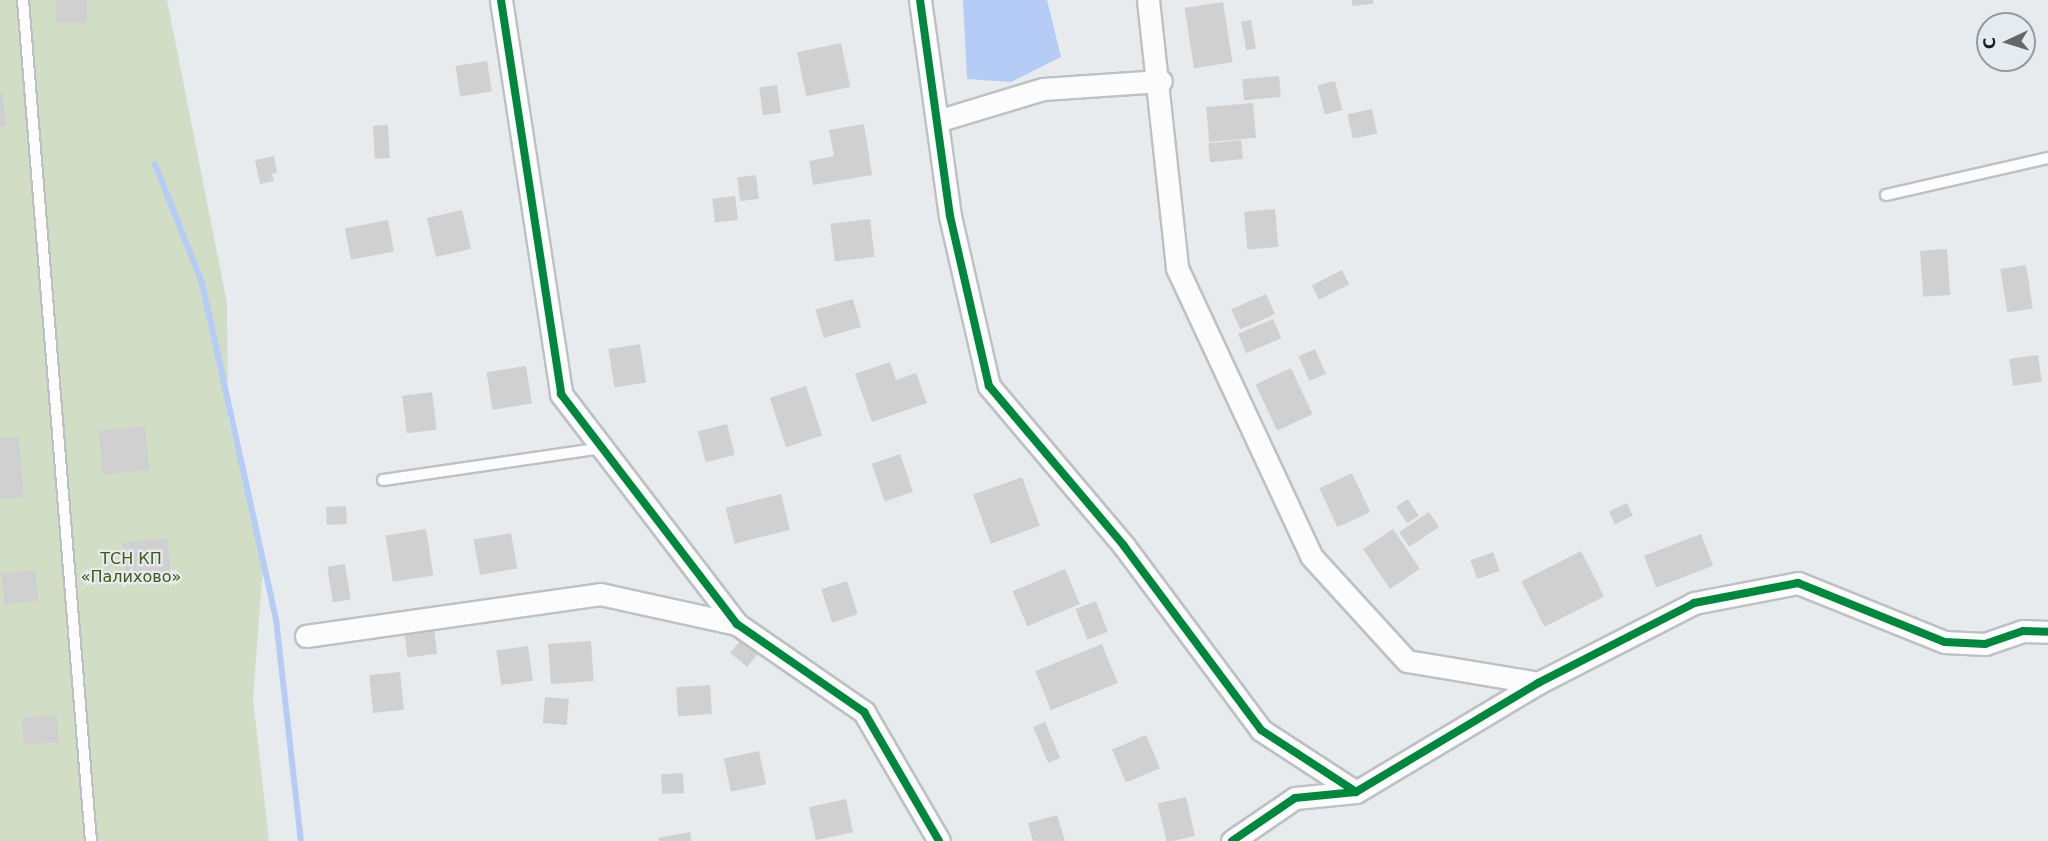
<!DOCTYPE html>
<html>
<head>
<meta charset="utf-8">
<style>
	body { margin:0 }
	#map { position:relative; width:2048px; height:841px; overflow:hidden; background:#e8ebee; font-family:"DejaVu Sans",sans-serif }
	div>[style] { position:absolute }
	.green>* { inset:0; background:#d1ddc5 }
	.water>* { inset:0; background:#b4ccf6 }
	.stream>* { height:6px; margin:-3px; padding:0 3px; transform-origin:3px; border-radius:3px; background:#b4ccf6 }
	.building>* { inset:0; background:#d0d0d0; transform-origin:0 0 }
	.roads { filter:drop-shadow(2px 0 #bec1c3) drop-shadow(-2px 0 #bec1c3) drop-shadow(0 2px #bec1c3) drop-shadow(0 -2px #bec1c3) }
	.lane>* { height:10px; margin:-5px; padding:0 5px; transform-origin:5px; border-radius:5px; background:#fcfcfc }
	.street>* { height:21px; margin:-10.5px; padding:0 10.5px; transform-origin:10.5px; border-radius:10.5px; background:#fcfcfc }
	.cycleway>* { height:8px; margin:-4px; padding:0 4px; transform-origin:4px; border-radius:4px; background:#00873e }
	span { translate:-50% -50%; white-space:nowrap; text-align:center; line-height:1.15; -webkit-text-stroke:4.5px #e6ebf0; paint-order:stroke }
	.park-label { font-size:16px; color:#445914 }
	.north { position:absolute; left:1976px; top:12px; width:60px; height:60px; box-sizing:border-box; background:#e6ebf0; border:2px solid #969a9e; border-radius:50%; rotate:266deg; font-size:16px; font-weight:700; line-height:24px; text-align:center; color:#1e2022 }
	.north::after { content:''; display:block; margin:auto; width:21px; height:27px; background:#656769; clip-path:polygon(50% 0,100% 100%,50% 72%,0 100%) }
</style>
</head>
<body>
<div id="map">
	<div class="green">
		<div style="clip-path:polygon(0 0,167px 0,227px 303px,228px 419px,264px 553px,253px 699px,269px 841px,0 841px)"></div>
	</div>
	<div class="water">
		<div style="clip-path:polygon(963px 0,1047px 0,1061px 57px,1011px 82px,967px 79px)"></div>
	</div>
	<div class="stream">
		<div style="left:155px;top:164px;width:128px;rotate:68.4deg"></div>
		<div style="left:202px;top:283px;width:344px;rotate:77.6deg"></div>
		<div style="left:276px;top:619px;width:223px;rotate:83.6deg"></div>
	</div>
	<div class="building">
		<div style="left:56px;top:0;width:31px;height:23px"></div>
		<div style="clip-path:polygon(1352px 0,1373px 0,1373px 4px,1352px 6px)"></div>
		<div style="left:1223px;top:2px;width:61px;height:39px;rotate:81deg"></div>
		<div style="left:1251px;top:20px;width:29px;height:10px;rotate:80deg"></div>
		<div style="left:841px;top:43px;width:45px;height:45px;rotate:78deg"></div>
		<div style="left:487px;top:61px;width:31px;height:32px;rotate:81deg"></div>
		<div style="left:1279px;top:76px;width:21px;height:37px;rotate:85deg"></div>
		<div style="left:1335px;top:81px;width:30px;height:18px;rotate:76deg"></div>
		<div style="left:777px;top:85px;width:28px;height:18px;rotate:82deg"></div>
		<div style="clip-path:polygon(0 92px,3px 92px,6px 125px,0 126px)"></div>
		<div style="left:1253px;top:103px;width:35px;height:47px;rotate:85deg"></div>
		<div style="left:1372px;top:109px;width:25px;height:25px;rotate:78deg"></div>
		<div style="clip-path:polygon(864px 124px,872px 175px,813px 185px,809px 161px,834px 156px,829px 130px)"></div>
		<div style="left:388px;top:125px;width:33px;height:15px;rotate:87deg"></div>
		<div style="left:1241px;top:140px;width:19px;height:33px;rotate:84deg"></div>
		<div style="clip-path:polygon(274px 156px,277px 173px,272px 174px,274px 181px,260px 184px,255px 160px)"></div>
		<div style="left:756px;top:175px;width:24px;height:19px;rotate:83deg"></div>
		<div style="left:735px;top:196px;width:24px;height:23px;rotate:83deg"></div>
		<div style="left:1275px;top:209px;width:38px;height:31px;rotate:85deg"></div>
		<div style="left:462px;top:210px;width:40px;height:36px;rotate:77deg"></div>
		<div style="left:870px;top:219px;width:38px;height:40px;rotate:83deg"></div>
		<div style="left:388px;top:220px;width:32px;height:44px;rotate:79deg"></div>
		<div style="left:1947px;top:249px;width:46px;height:27px;rotate:86deg"></div>
		<div style="left:2026px;top:265px;width:44px;height:26px;rotate:81deg"></div>
		<div style="left:1342px;top:270px;width:16px;height:34px;rotate:63deg"></div>
		<div style="left:1266px;top:294px;width:22px;height:38px;rotate:66deg"></div>
		<div style="left:853px;top:299px;width:29px;height:39px;rotate:74deg"></div>
		<div style="left:1273px;top:319px;width:21px;height:38px;rotate:67deg"></div>
		<div style="left:640px;top:344px;width:39px;height:32px;rotate:81deg"></div>
		<div style="left:1315px;top:349px;width:27px;height:18px;rotate:66deg"></div>
		<div style="left:2038px;top:355px;width:27px;height:29px;rotate:82deg"></div>
		<div style="clip-path:polygon(890px 362px,896px 380px,916px 373px,927px 403px,872px 422px,855px 374px)"></div>
		<div style="left:526px;top:366px;width:38px;height:40px;rotate:81deg"></div>
		<div style="left:1291px;top:368px;width:51px;height:39px;rotate:65deg"></div>
		<div style="left:806px;top:386px;width:52px;height:38px;rotate:72deg"></div>
		<div style="left:432px;top:392px;width:38px;height:30px;rotate:83deg"></div>
		<div style="left:727px;top:424px;width:32px;height:30px;rotate:76deg"></div>
		<div style="left:145px;top:426px;width:44px;height:47px;rotate:84deg"></div>
		<div style="clip-path:polygon(19px 437px,24px 497px,0 499px,0 438px)"></div>
		<div style="left:900px;top:454px;width:40px;height:30px;rotate:71deg"></div>
		<div style="left:1352px;top:473px;width:43px;height:36px;rotate:65deg"></div>
		<div style="left:1022px;top:477px;width:52px;height:52px;rotate:70deg"></div>
		<div style="left:781px;top:494px;width:37px;height:57px;rotate:76deg"></div>
		<div style="left:1408px;top:499px;width:20px;height:14px;rotate:57deg"></div>
		<div style="left:1627px;top:503px;width:14px;height:20px;rotate:65deg"></div>
		<div style="left:346px;top:506px;width:18px;height:20px;rotate:87deg"></div>
		<div style="left:1429px;top:512px;width:18px;height:36px;rotate:56deg"></div>
		<div style="left:426px;top:529px;width:47px;height:41px;rotate:81deg"></div>
		<div style="left:1393px;top:529px;width:48px;height:36px;rotate:56deg"></div>
		<div style="left:511px;top:533px;width:36px;height:38px;rotate:80deg"></div>
		<div style="left:1701px;top:534px;width:34px;height:61px;rotate:69deg"></div>
		<div style="clip-path:polygon(167px 538px,172px 578px,145px 581px,144px 573px,125px 575px,122px 543px)"></div>
		<div style="left:1581px;top:551px;width:51px;height:67px;rotate:63deg"></div>
		<div style="left:1493px;top:552px;width:20px;height:24px;rotate:70deg"></div>
		<div style="left:345px;top:564px;width:36px;height:18px;rotate:81deg"></div>
		<div style="left:1065px;top:569px;width:38px;height:57px;rotate:67deg"></div>
		<div style="left:35px;top:570px;width:31px;height:34px;rotate:84deg"></div>
		<div style="left:847px;top:581px;width:35px;height:27px;rotate:72deg"></div>
		<div style="left:1096px;top:601px;width:33px;height:22px;rotate:69deg"></div>
		<div style="left:434px;top:628px;width:26px;height:30px;rotate:83deg"></div>
		<div style="left:744px;top:636px;width:22px;height:22px;rotate:39deg"></div>
		<div style="left:591px;top:641px;width:40px;height:43px;rotate:86deg"></div>
		<div style="left:1102px;top:644px;width:42px;height:72px;rotate:68deg"></div>
		<div style="left:528px;top:646px;width:35px;height:32px;rotate:82deg"></div>
		<div style="left:400px;top:672px;width:38px;height:31px;rotate:84deg"></div>
		<div style="left:710px;top:685px;width:29px;height:34px;rotate:86deg"></div>
		<div style="left:545px;top:697px;width:24px;height:26px;rotate:5deg"></div>
		<div style="left:57px;top:715px;width:27px;height:35px;rotate:86deg"></div>
		<div style="left:1045px;top:722px;width:39px;height:13px;rotate:67deg"></div>
		<div style="left:1146px;top:735px;width:36px;height:37px;rotate:67deg"></div>
		<div style="left:759px;top:751px;width:34px;height:36px;rotate:78deg"></div>
		<div style="left:683px;top:773px;width:20px;height:22px;rotate:87deg"></div>
		<div style="left:1186px;top:797px;width:40px;height:29px;rotate:77deg"></div>
		<div style="left:846px;top:799px;width:34px;height:38px;rotate:78deg"></div>
		<div style="clip-path:polygon(1057px 815px,1065px 841px,1033px 841px,1028px 823px)"></div>
		<div style="clip-path:polygon(690px 832px,691px 841px,659px 841px,658px 838px)"></div>
	</div>
	<div class="roads">
		<div class="lane">
			<div style="left:23px;top:0;width:844px;rotate:85.38deg"></div>
			<div style="left:1886px;top:195px;width:166px;rotate:-12.9deg"></div>
			<div style="left:383px;top:480px;width:221px;rotate:-8.3deg"></div>
		</div>
		<div class="street">
			<div style="left:501px;top:0;width:399px;rotate:81.3deg"></div>
			<div style="left:561px;top:394px;width:290px;rotate:52.6deg"></div>
			<div style="left:737px;top:624px;width:155px;rotate:34.7deg"></div>
			<div style="left:864px;top:712px;width:149px;rotate:59.8deg"></div>
			<div style="left:920px;top:0;width:218px;rotate:82.1deg"></div>
			<div style="left:950px;top:216px;width:174px;rotate:77.1deg"></div>
			<div style="left:989px;top:386px;width:209px;rotate:49.8deg"></div>
			<div style="left:1124px;top:546px;width:229px;rotate:53.3deg"></div>
			<div style="left:1261px;top:730px;width:113px;rotate:33.1deg"></div>
			<div style="left:1148px;top:0;width:270px;rotate:83.8deg"></div>
			<div style="left:1177px;top:268px;width:318px;rotate:65deg"></div>
			<div style="left:1311px;top:556px;width:142px;rotate:47.6deg"></div>
			<div style="left:1407px;top:661px;width:133px;rotate:9.5deg"></div>
			<div style="left:937px;top:121px;width:111px;rotate:-16.8deg"></div>
			<div style="left:1043px;top:89px;width:118px;rotate:-3.9deg"></div>
			<div style="left:306px;top:636px;width:297px;rotate:-8.1deg"></div>
			<div style="left:600px;top:594px;width:140px;rotate:12.4deg"></div>
			<div style="left:1232px;top:841px;width:76px;rotate:-34.3deg"></div>
			<div style="left:1295px;top:798px;width:61px;rotate:-5.6deg"></div>
			<div style="left:1356px;top:792px;width:212px;rotate:-30.9deg"></div>
			<div style="left:1538px;top:683px;width:175px;rotate:-27.1deg"></div>
			<div style="left:1694px;top:603px;width:106px;rotate:-10.9deg"></div>
			<div style="left:1798px;top:583px;width:158px;rotate:21.9deg"></div>
			<div style="left:1945px;top:642px;width:40px;rotate:2.9deg"></div>
			<div style="left:1985px;top:644px;width:40px;rotate:-18.9deg"></div>
			<div style="left:2023px;top:631px;width:25px;rotate:2deg"></div>
		</div>
	</div>
	<div class="cycleway">
		<div style="left:501px;top:0;width:399px;rotate:81.3deg"></div>
		<div style="left:561px;top:394px;width:290px;rotate:52.6deg"></div>
		<div style="left:737px;top:624px;width:155px;rotate:34.7deg"></div>
		<div style="left:864px;top:712px;width:149px;rotate:59.8deg"></div>
		<div style="left:920px;top:0;width:218px;rotate:82.1deg"></div>
		<div style="left:950px;top:216px;width:174px;rotate:77.1deg"></div>
		<div style="left:989px;top:386px;width:209px;rotate:49.8deg"></div>
		<div style="left:1124px;top:546px;width:229px;rotate:53.3deg"></div>
		<div style="left:1261px;top:730px;width:113px;rotate:33.1deg"></div>
		<div style="left:1232px;top:841px;width:76px;rotate:-34.3deg"></div>
		<div style="left:1295px;top:798px;width:61px;rotate:-5.6deg"></div>
		<div style="left:1356px;top:792px;width:212px;rotate:-30.9deg"></div>
		<div style="left:1538px;top:683px;width:175px;rotate:-27.1deg"></div>
		<div style="left:1694px;top:603px;width:106px;rotate:-10.9deg"></div>
		<div style="left:1798px;top:583px;width:158px;rotate:21.9deg"></div>
		<div style="left:1945px;top:642px;width:40px;rotate:2.9deg"></div>
		<div style="left:1985px;top:644px;width:40px;rotate:-18.9deg"></div>
		<div style="left:2023px;top:631px;width:25px;rotate:2deg"></div>
	</div>
	<div class="park-label">
		<span style="left:131px;top:568px">ТСН КП<br>«Палихово»</span>
	</div>
	<div class="north">С</div>
</div>
</body>
</html>
